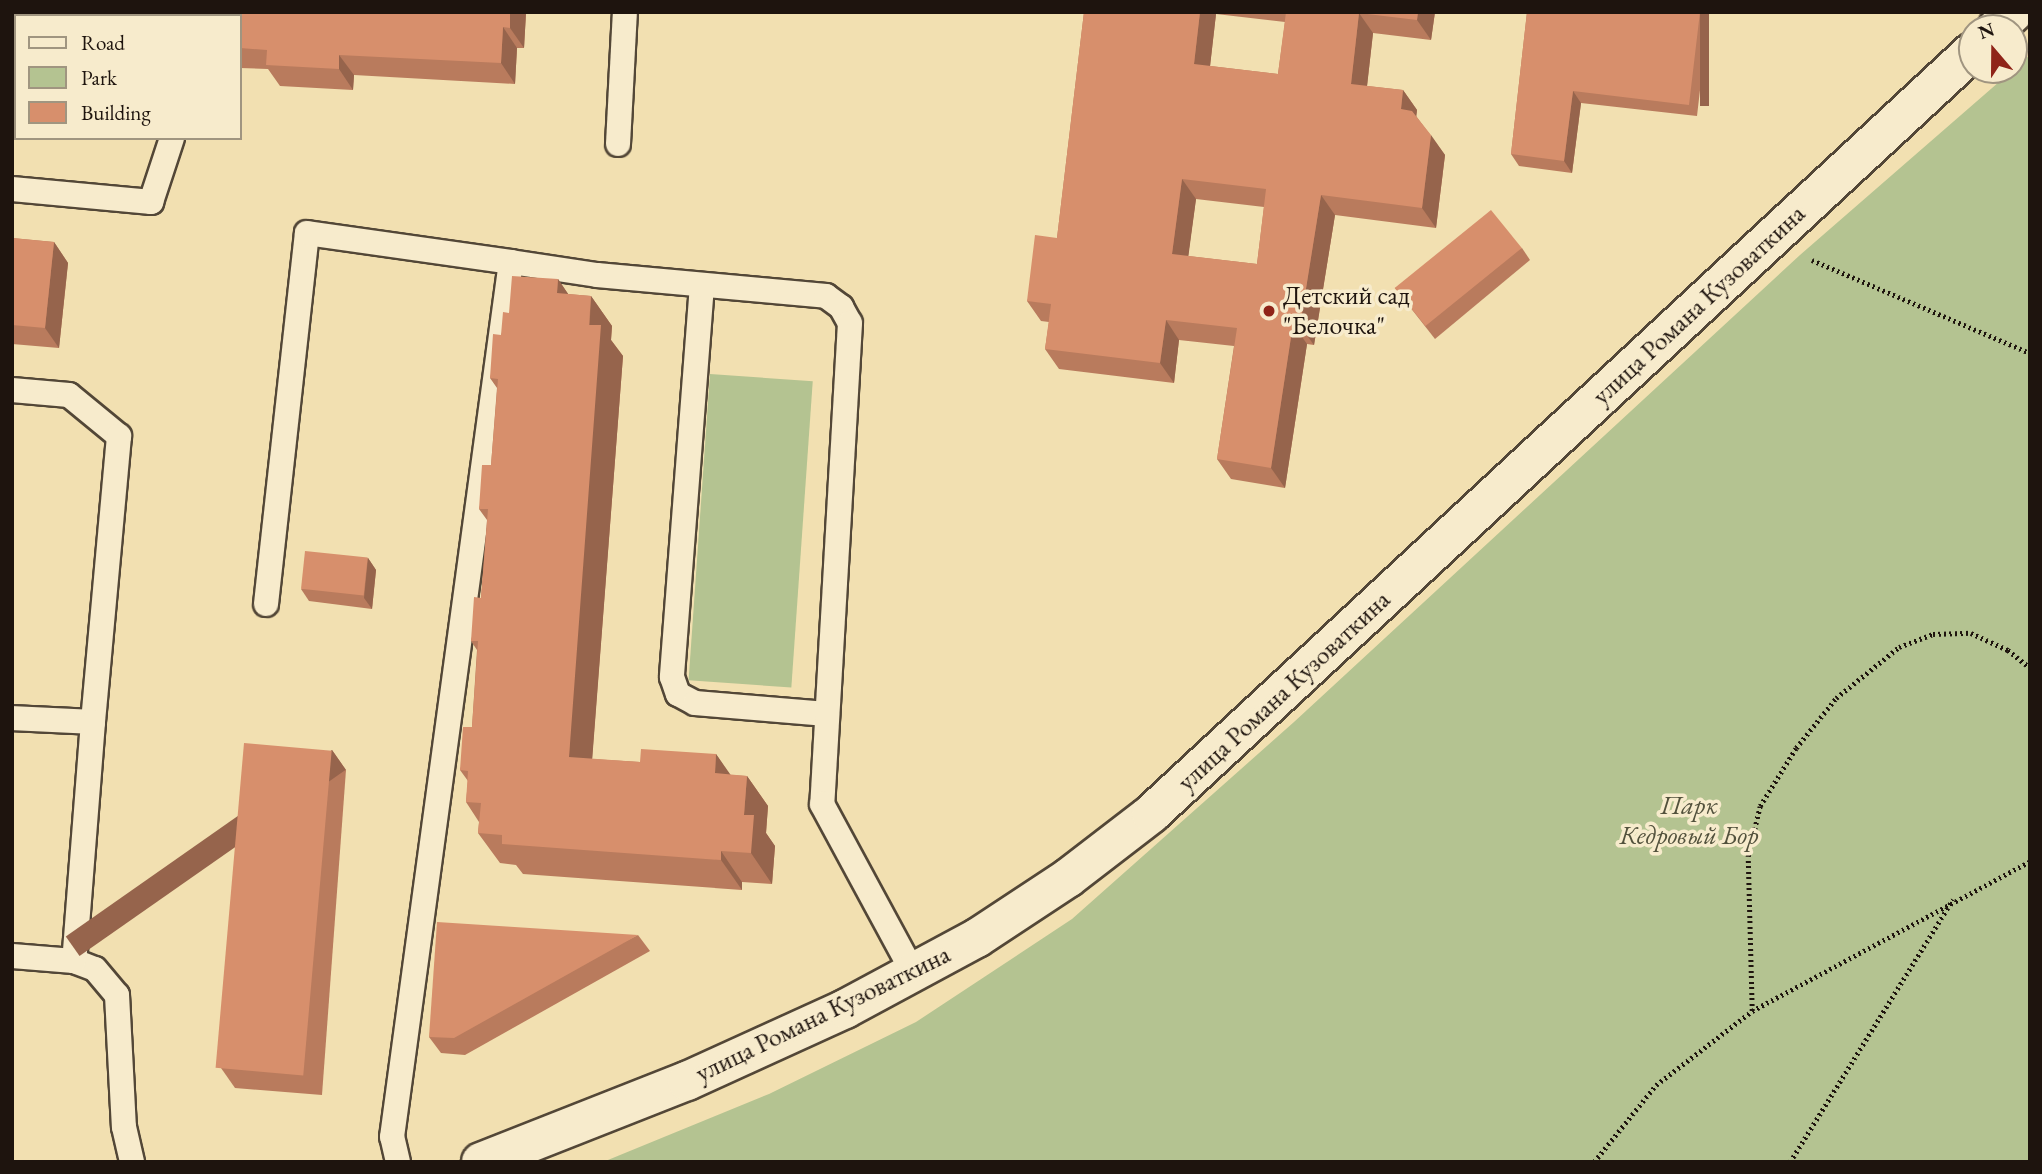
<!DOCTYPE html>
<html>
<head>
<meta charset="utf-8">
<style>
	body { margin:0 }
	#map { position:relative; width:2042px; height:1174px; overflow:hidden; background:#f2e0b1; font-family:"EB Garamond",serif }
	div>[style] { position:absolute }
	.green>* { inset:0; background:#b4c391; transform-origin:0 0 }
	.path>* { height:4.5px; margin-top:-2.25px; transform-origin:0; background:repeating-linear-gradient(90deg,#1e140e 0 2px,transparent 0 5.5px) }
	.roads { filter:drop-shadow(2px 0 #534737) drop-shadow(-2px 0 #534737) drop-shadow(0 2px #534737) drop-shadow(0 -2px #534737) }
	.lane>* { height:24px; margin:-12px; padding:0 12px; transform-origin:12px; border-radius:12px; background:#f7ebcc }
	.secondary>* { height:38px; margin:-19px; padding:0 19px; transform-origin:19px; border-radius:19px; background:#f7ebcc }
	.wall>* { inset:0; background:#b97b5d; transform-origin:0 0 }
	.shaded-wall>* { inset:0; background:#96644c; transform-origin:0 0 }
	.building>* { inset:0; background:#d78f6c; transform-origin:0 0 }
	.dots>* { width:19px; height:19px; translate:-50% -50%; box-sizing:border-box; border:4px solid #f7ebcc; border-radius:50% }
	span { translate:-50% -50%; white-space:nowrap; text-align:center; line-height:1.15; -webkit-text-stroke:7px #f7ebcc; paint-order:stroke }
	.poi-label { font-size:26px; color:#1e140e }
	.left { translate:0 -50%; text-align:left }
	.street-label { font-size:26px; color:#1e140e }
	.park-label { font-size:26px; color:#52513c; font-style:italic }
	.frame { position:absolute; inset:0; border:14px solid #1e140e; pointer-events:none }
	.legend { position:absolute; left:14px; top:14px; width:228px; height:126px; box-sizing:border-box; background:#f7ebcc; border:2px solid #a09580; margin:0; padding:9px 12px; list-style:none; font-size:21px; color:#1e140e }
	.legend li { display:flex; align-items:center; gap:14px; height:35px }
	.legend b { width:35px; border:2px solid #a09580 }
	.north { position:absolute; left:1958px; top:14px; width:70px; height:70px; box-sizing:border-box; background:#f7ebcc; border:2px solid #a09580; border-radius:50%; rotate:340deg; font-size:19px; font-weight:700; line-height:28px; text-align:center; color:#1e140e }
	.north::after { content:''; display:block; margin:auto; width:24px; height:32px; background:#8f2418; clip-path:polygon(50% 0,100% 100%,50% 72%,0 100%) }
</style>
</head>
<body>
<div id="map">
	<div class="green">
		<div style="clip-path:polygon(2030px 55px,2030px 1162px,603px 1162px,769px 1094px,916px 1022px,1072px 919px,1294px 722px,1800px 255px)"></div>
		<div style="left:710px;top:374px;width:103px;height:307px;rotate:4deg"></div>
	</div>
	<div class="path">
		<div style="left:1812px;top:260px;width:237px;rotate:23.1deg"></div>
		<div style="left:1752px;top:1011px;width:155px;rotate:-91.5deg"></div>
		<div style="left:1748px;top:856px;width:51px;rotate:-76.5deg"></div>
		<div style="left:1760px;top:806px;width:68px;rotate:-58.2deg"></div>
		<div style="left:1796px;top:748px;width:64px;rotate:-51.3deg"></div>
		<div style="left:1836px;top:698px;width:81px;rotate:-39deg"></div>
		<div style="left:1899px;top:647px;width:36px;rotate:-21deg"></div>
		<div style="left:1933px;top:634px;width:38px;rotate:-2deg"></div>
		<div style="left:1971px;top:633px;width:41px;rotate:24.7deg"></div>
		<div style="left:2008px;top:650px;width:28px;rotate:39deg"></div>
		<div style="left:1594px;top:1162px;width:99px;rotate:-51.2deg"></div>
		<div style="left:1656px;top:1085px;width:121px;rotate:-37.6deg"></div>
		<div style="left:1752px;top:1011px;width:316px;rotate:-28.3deg"></div>
		<div style="left:1790px;top:1162px;width:309px;rotate:-58.2deg"></div>
	</div>
	<div class="roads">
		<div class="lane">
			<div style="left:187px;top:16px;width:4px;rotate:-90deg"></div>
			<div style="left:618px;top:144px;width:132px;rotate:-87deg"></div>
			<div style="left:12px;top:189px;width:140px;rotate:5.3deg"></div>
			<div style="left:151px;top:202px;width:67px;rotate:-71.8deg"></div>
			<div style="left:702px;top:285px;width:393px;rotate:94.4deg"></div>
			<div style="left:672px;top:677px;width:18px;rotate:71deg"></div>
			<div style="left:678px;top:694px;width:19px;rotate:28deg"></div>
			<div style="left:695px;top:703px;width:132px;rotate:4.8deg"></div>
			<div style="left:12px;top:390px;width:57px;rotate:5deg"></div>
			<div style="left:69px;top:395px;width:65px;rotate:39.4deg"></div>
			<div style="left:119px;top:436px;width:287px;rotate:95.2deg"></div>
			<div style="left:266px;top:604px;width:373px;rotate:-83.7deg"></div>
			<div style="left:307px;top:233px;width:206px;rotate:8.1deg"></div>
			<div style="left:12px;top:718px;width:81px;rotate:2.8deg"></div>
			<div style="left:93px;top:722px;width:240px;rotate:94.5deg"></div>
			<div style="left:74px;top:961px;width:22px;rotate:21deg"></div>
			<div style="left:95px;top:969px;width:34px;rotate:50deg"></div>
			<div style="left:117px;top:995px;width:132px;rotate:87deg"></div>
			<div style="left:124px;top:1127px;width:36px;rotate:77deg"></div>
			<div style="left:12px;top:956px;width:62px;rotate:4.6deg"></div>
			<div style="left:398px;top:1162px;width:26px;rotate:-103deg"></div>
			<div style="left:392px;top:1137px;width:883px;rotate:-82.26deg"></div>
			<div style="left:511px;top:262px;width:87px;rotate:8.6deg"></div>
			<div style="left:597px;top:275px;width:230px;rotate:5.2deg"></div>
			<div style="left:826px;top:296px;width:19px;rotate:36deg"></div>
			<div style="left:841px;top:307px;width:18px;rotate:61deg"></div>
			<div style="left:850px;top:323px;width:482px;rotate:93.3deg"></div>
			<div style="left:822px;top:804px;width:193px;rotate:61.6deg"></div>
		</div>
		<div class="secondary">
			<div style="left:1997px;top:28px;width:23px;rotate:-43deg"></div>
			<div style="left:481px;top:1162px;width:221px;rotate:-21.5deg"></div>
			<div style="left:687px;top:1081px;width:174px;rotate:-24.5deg"></div>
			<div style="left:845px;top:1009px;width:150px;rotate:-28.3deg"></div>
			<div style="left:977px;top:938px;width:109px;rotate:-33.4deg"></div>
			<div style="left:1068px;top:878px;width:105px;rotate:-37.6deg"></div>
			<div style="left:1151px;top:814px;width:1120px;rotate:-42.87deg"></div>
		</div>
	</div>
	<div class="wall">
		<div style="left:12px;top:12px;width:6px;height:86px;rotate:45deg"></div>
		<div style="clip-path:polygon(216px 12px,538px 12px,538px 14px,526px 13px,524px 48px,517px 48px,515px 84px,354px 75px,353px 90px,280px 86px,268px 69px,240px 68px,240px 16px)"></div>
		<div style="clip-path:polygon(evenodd,1084px 12px,1435px 12px,1431px 40px,1373px 33px,1367px 86px,1403px 90px,1417px 110px,1416px 116px,1445px 155px,1436px 228px,1335px 215px,1314px 345px,1307px 344px,1285px 488px,1231px 479px,1217px 459px,1234px 346px,1179px 340px,1174px 383px,1059px 369px,1045px 349px,1049px 322px,1041px 321px,1027px 301px,1057px 238px,1084px 12px,1216px 14px,1285px 22px,1278px 74px,1210px 66px,1216px 14px,1084px 12px,1196px 199px,1264px 207px,1257px 264px,1188px 256px,1196px 199px)"></div>
		<div style="clip-path:polygon(1527px 12px,1709px 12px,1697px 116px,1581px 103px,1572px 173px,1519px 166px,1511px 154px)"></div>
		<div style="clip-path:polygon(12px 238px,54px 242px,68px 263px,59px 348px,12px 344px)"></div>
		<div style="clip-path:polygon(1522px 248px,1530px 260px,1435px 339px,1395px 288px)"></div>
		<div style="clip-path:polygon(558px 279px,568px 294px,591px 296px,612px 326px,611px 340px,623px 356px,592px 759px,640px 762px,716px 754px,730px 775px,747px 776px,768px 806px,766px 833px,775px 846px,772px 884px,742px 882px,742px 890px,523px 874px,516px 865px,500px 863px,478px 833px,479px 822px,466px 802px,468px 781px,460px 770px,472px 727px,477px 650px,471px 641px,481px 598px,487px 520px,479px 509px,491px 465px,497px 388px,490px 378px,501px 335px,509px 313px)"></div>
		<div style="clip-path:polygon(368px 558px,376px 570px,372px 609px,309px 601px,301px 589px)"></div>
		<div style="clip-path:polygon(332px 750px,346px 770px,322px 1095px,235px 1088px,221px 1068px)"></div>
		<div style="clip-path:polygon(638px 935px,650px 951px,465px 1055px,441px 1053px,429px 1037px)"></div>
	</div>
	<div class="shaded-wall">
		<div style="clip-path:polygon(55px 12px,62px 12px,65px 16px,55px 16px)"></div>
		<div style="clip-path:polygon(510px 12px,525px 12px,526px 13px,524px 48px,510px 28px)"></div>
		<div style="clip-path:polygon(1200px 12px,1215px 12px,1216px 14px,1208px 84px,1194px 64px)"></div>
		<div style="clip-path:polygon(1418px 12px,1435px 12px,1431px 40px,1417px 20px)"></div>
		<div style="left:1700px;top:12px;width:9px;height:94px"></div>
		<div style="clip-path:polygon(1359px 13px,1373px 33px,1365px 104px,1351px 84px)"></div>
		<div style="clip-path:polygon(503px 27px,517px 48px,515px 84px,501px 63px)"></div>
		<div style="clip-path:polygon(339px 55px,354px 75px,353px 90px,339px 69px)"></div>
		<div style="clip-path:polygon(1403px 90px,1417px 110px,1415px 129px,1401px 109px)"></div>
		<div style="clip-path:polygon(1573px 91px,1581px 103px,1572px 173px,1564px 161px)"></div>
		<div style="clip-path:polygon(1431px 135px,1445px 155px,1436px 228px,1422px 208px)"></div>
		<div style="clip-path:polygon(1182px 179px,1196px 199px,1186px 274px,1172px 254px)"></div>
		<div style="clip-path:polygon(1321px 195px,1335px 215px,1314px 345px,1300px 326px)"></div>
		<div style="clip-path:polygon(54px 242px,68px 263px,59px 348px,45px 328px)"></div>
		<div style="clip-path:polygon(558px 279px,579px 310px,557px 293px)"></div>
		<div style="clip-path:polygon(591px 296px,612px 326px,611px 340px,623px 356px,590px 788px,569px 757px)"></div>
		<div style="clip-path:polygon(1166px 320px,1179px 340px,1174px 383px,1160px 363px)"></div>
		<div style="clip-path:polygon(1293px 324px,1307px 344px,1285px 488px,1271px 468px)"></div>
		<div style="clip-path:polygon(368px 558px,376px 570px,372px 609px,364px 598px)"></div>
		<div style="left:332px;top:750px;width:24px;height:325px;rotate:55deg"></div>
		<div style="clip-path:polygon(716px 754px,737px 784px,715px 773px)"></div>
		<div style="clip-path:polygon(747px 776px,768px 806px,766px 833px,775px 846px,772px 884px,751px 853px,744px 815px)"></div>
		<div style="clip-path:polygon(721px 851px,742px 882px,742px 890px,721px 860px)"></div>
	</div>
	<div class="building">
		<div style="clip-path:polygon(12px 12px,55px 12px,55px 16px,16px 16px,16px 83px,12px 83px)"></div>
		<div style="clip-path:polygon(216px 12px,510px 12px,510px 28px,503px 27px,501px 63px,339px 55px,339px 69px,266px 65px,267px 50px,240px 48px,240px 16px,215px 16px)"></div>
		<div style="clip-path:polygon(evenodd,1084px 12px,1200px 12px,1194px 64px,1278px 74px,1286px 12px,1418px 12px,1417px 20px,1359px 13px,1351px 84px,1403px 90px,1401px 109px,1412px 111px,1431px 135px,1422px 208px,1321px 195px,1300px 326px,1293px 324px,1271px 468px,1217px 459px,1237px 328px,1166px 320px,1160px 363px,1045px 349px,1051px 304px,1027px 301px,1035px 235px,1057px 238px,1084px 12px,1182px 179px,1266px 189px,1257px 264px,1172px 254px,1182px 179px)"></div>
		<div style="clip-path:polygon(1527px 12px,1700px 12px,1689px 105px,1573px 91px,1564px 161px,1511px 154px)"></div>
		<div style="left:1491px;top:210px;width:49px;height:124px;rotate:51deg"></div>
		<div style="clip-path:polygon(12px 238px,54px 242px,45px 328px,12px 325px)"></div>
		<div style="clip-path:polygon(512px 276px,558px 279px,557px 293px,591px 296px,589px 325px,601px 325px,569px 757px,640px 762px,641px 749px,716px 754px,715px 773px,747px 776px,744px 815px,754px 815px,751px 853px,721px 851px,721px 860px,502px 844px,502px 835px,478px 833px,481px 803px,466px 802px,468px 771px,460px 770px,463px 727px,472px 727px,478px 641px,471px 641px,474px 597px,481px 598px,488px 509px,479px 509px,482px 465px,491px 465px,498px 379px,490px 378px,493px 334px,501px 335px,503px 312px,509px 313px)"></div>
		<div style="left:305px;top:551px;width:63px;height:38px;rotate:6deg"></div>
		<div style="left:244px;top:743px;width:88px;height:326px;rotate:5deg"></div>
		<div style="clip-path:polygon(437px 922px,638px 935px,454px 1038px,429px 1037px)"></div>
	</div>
	<div class="dots">
		<div style="left:1269px;top:311px;background:#8f2418"></div>
	</div>
	<div class="poi-label">
		<span class="left" style="left:1283px;top:311px">Детский сад<br>"Белочка"</span>
	</div>
	<div class="street-label">
		<span style="left:1699px;top:305px;rotate:-43deg">улица Романа Кузоваткина</span>
		<span style="left:1284px;top:691px;rotate:-43deg">улица Романа Кузоваткина</span>
		<span style="left:823px;top:1014px;rotate:-26deg">улица Романа Кузоваткина</span>
	</div>
	<div class="park-label">
		<span style="left:1689px;top:821px">Парк<br>Кедровый Бор</span>
	</div>
	<div class="frame"></div>
	<ul class="legend">
	<li><b style="height:9px;background:#f7ebcc"></b>Road</li>
	<li><b style="height:19px;background:#b4c391"></b>Park</li>
	<li><b style="height:19px;background:#d78f6c"></b>Building</li>
	</ul>
	<div class="north">N</div>
</div>
</body>
</html>
